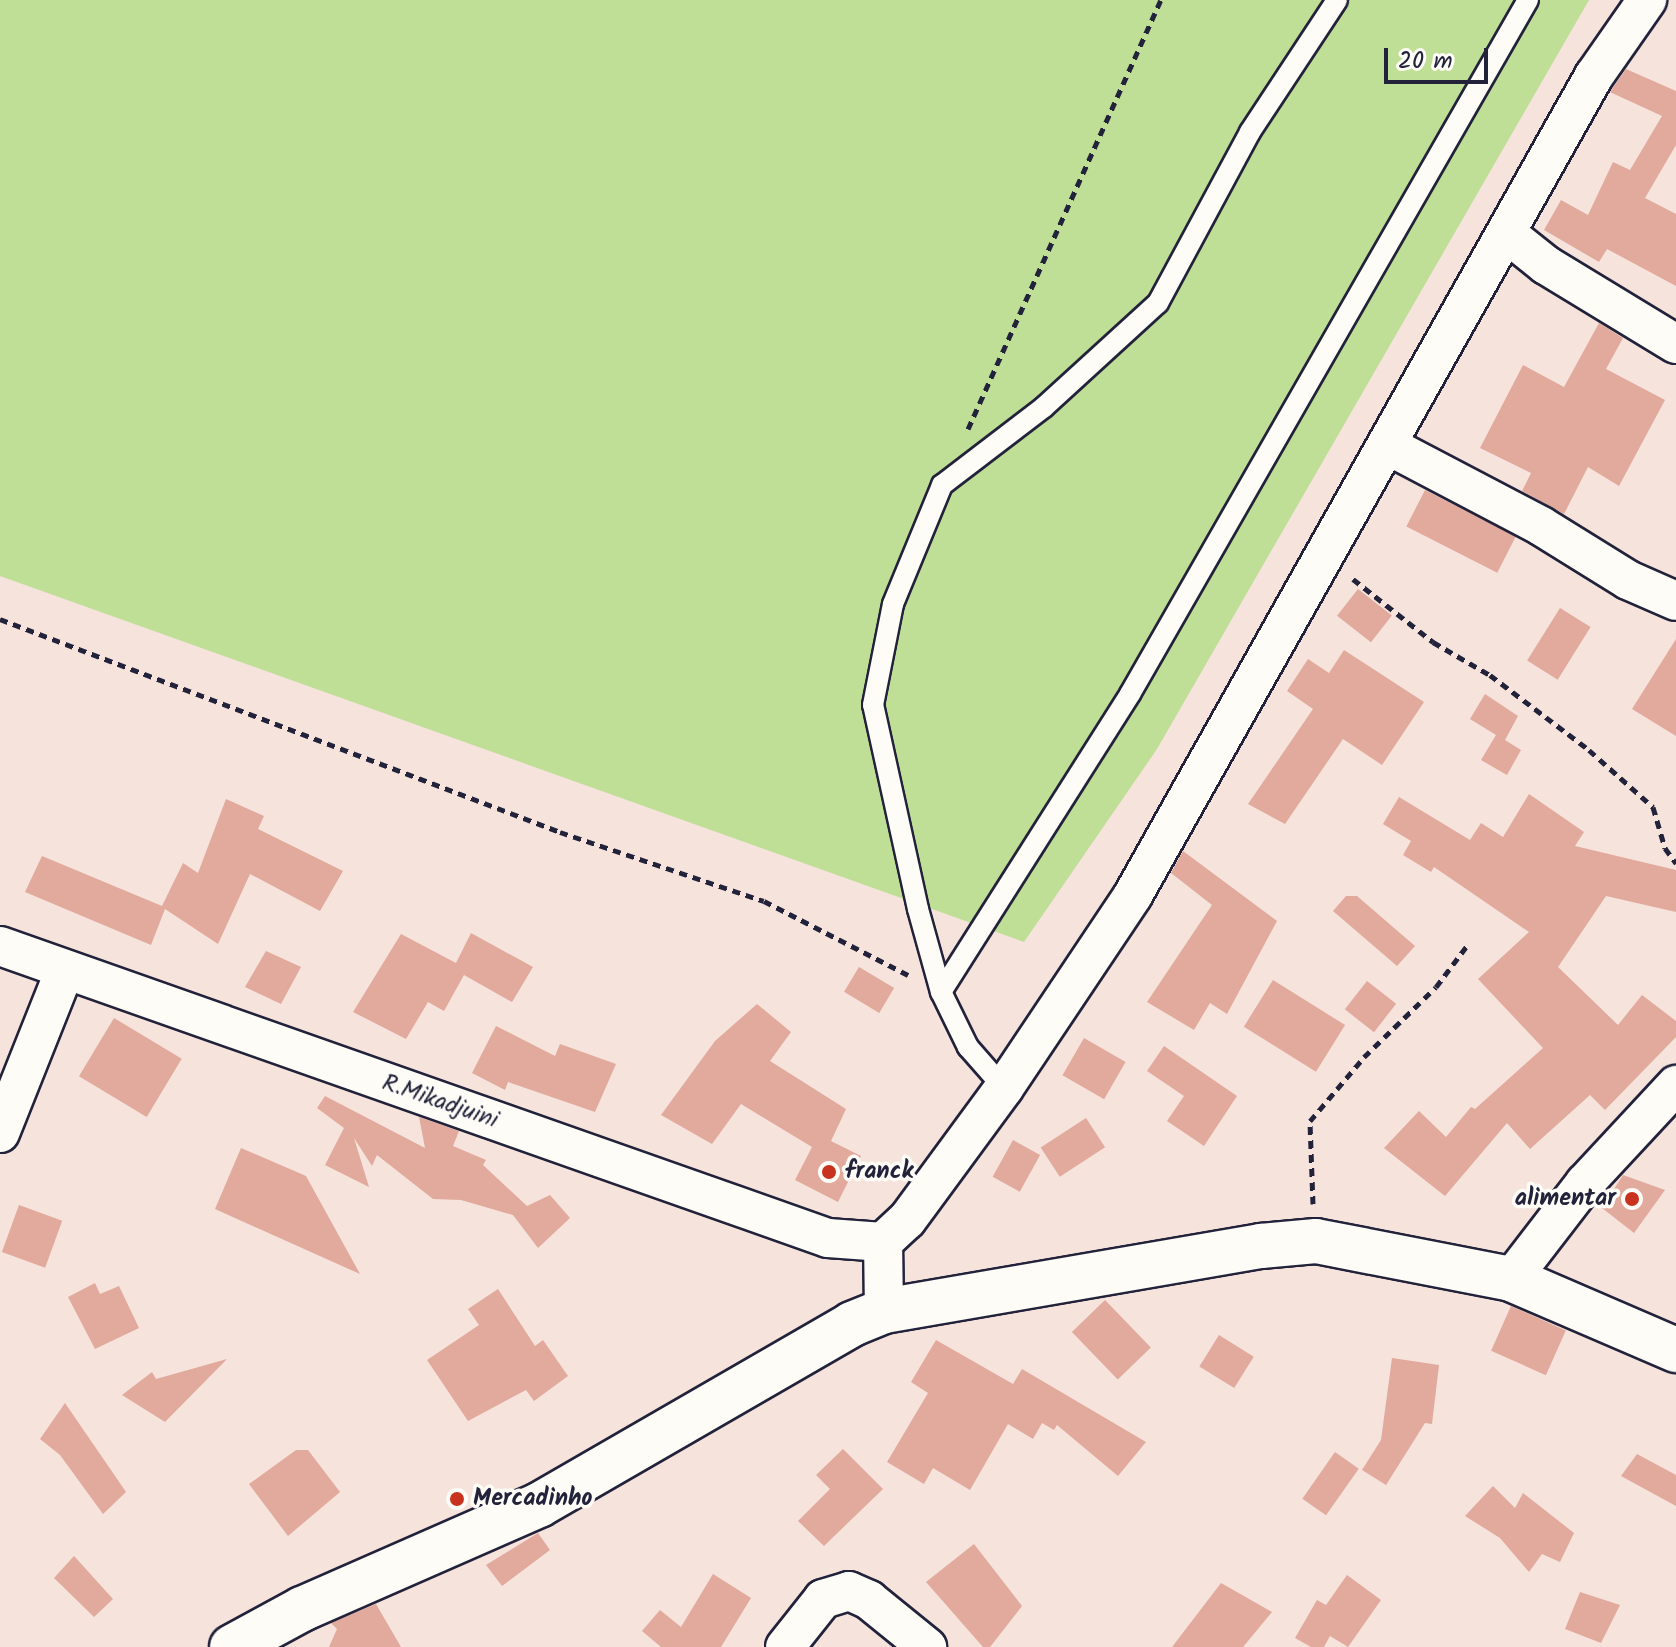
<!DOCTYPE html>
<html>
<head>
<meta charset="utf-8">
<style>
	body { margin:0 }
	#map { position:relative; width:1676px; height:1647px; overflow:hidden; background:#f5e3dc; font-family:Kalam,sans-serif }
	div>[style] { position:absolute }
	.green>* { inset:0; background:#bfde96 }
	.building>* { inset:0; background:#e2a99d; transform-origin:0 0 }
	.path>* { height:5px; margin-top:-2.5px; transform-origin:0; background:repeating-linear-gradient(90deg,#22223b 0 8px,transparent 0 14px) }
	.roads { filter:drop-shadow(2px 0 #22223b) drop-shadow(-2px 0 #22223b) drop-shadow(0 2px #22223b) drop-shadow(0 -2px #22223b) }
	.service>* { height:20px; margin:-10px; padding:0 10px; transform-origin:10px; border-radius:10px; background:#fdfcf7 }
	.minor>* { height:38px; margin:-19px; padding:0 19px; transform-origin:19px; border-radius:19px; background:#fdfcf7 }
	.tertiary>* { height:44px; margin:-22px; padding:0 22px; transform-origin:22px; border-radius:22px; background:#fdfcf7 }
	.dots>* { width:22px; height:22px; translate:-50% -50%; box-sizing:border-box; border:4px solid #fdfcf7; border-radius:50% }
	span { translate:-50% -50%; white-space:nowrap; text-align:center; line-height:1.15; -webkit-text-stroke:7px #fdfcf7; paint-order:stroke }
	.street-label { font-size:24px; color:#22223b }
	.poi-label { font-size:24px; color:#22223b; font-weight:700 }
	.left { translate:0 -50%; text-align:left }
	.right { translate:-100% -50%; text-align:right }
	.scale { position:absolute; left:1384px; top:48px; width:104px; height:36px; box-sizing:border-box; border:4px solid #22223b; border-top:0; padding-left:10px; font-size:24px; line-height:28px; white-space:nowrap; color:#22223b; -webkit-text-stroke:6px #fdfcf7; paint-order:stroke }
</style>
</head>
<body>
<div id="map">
	<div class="green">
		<div style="clip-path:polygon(0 0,1589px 0,1157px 749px,1024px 942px,0 576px)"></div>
	</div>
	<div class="building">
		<div style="clip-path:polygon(1626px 69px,1676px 91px,1676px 145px,1645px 198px,1676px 214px,1676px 286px,1607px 249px,1599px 262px,1544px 230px,1561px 200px,1588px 215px,1613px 162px,1630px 170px,1662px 116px,1610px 92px)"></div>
		<div style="clip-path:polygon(1599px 323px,1623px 338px,1606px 369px,1665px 400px,1619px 486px,1588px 467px,1564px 514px,1522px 491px,1531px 473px,1480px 448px,1523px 365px,1564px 387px)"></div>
		<div style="left:1425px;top:490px;width:102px;height:41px;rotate:27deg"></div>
		<div style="left:1358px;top:589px;width:43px;height:34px;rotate:38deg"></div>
		<div style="left:1560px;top:608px;width:36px;height:62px;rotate:32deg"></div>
		<div style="clip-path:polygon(1676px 639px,1676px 736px,1632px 709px)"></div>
		<div style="clip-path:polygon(1344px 650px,1424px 702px,1382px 765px,1343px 739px,1285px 824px,1248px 804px,1313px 709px,1287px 691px,1308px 659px,1329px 673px)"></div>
		<div style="clip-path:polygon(1485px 694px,1518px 716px,1505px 740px,1521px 750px,1507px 775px,1481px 760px,1496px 735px,1470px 719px)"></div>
		<div style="clip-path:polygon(1529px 794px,1584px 832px,1575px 846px,1676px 870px,1676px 912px,1606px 896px,1558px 967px,1618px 1025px,1642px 995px,1676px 1021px,1676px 1037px,1605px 1110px,1590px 1095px,1530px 1149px,1507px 1123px,1445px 1196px,1384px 1148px,1419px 1111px,1446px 1137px,1471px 1107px,1475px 1109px,1543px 1048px,1478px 979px,1529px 932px,1434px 867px,1431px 872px,1403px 855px,1411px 841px,1383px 824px,1399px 797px,1470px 840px,1481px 823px,1503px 837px)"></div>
		<div style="clip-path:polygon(226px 799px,264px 816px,258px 829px,343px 871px,320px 911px,250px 874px,218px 944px,165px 909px,151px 945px,25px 892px,42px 856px,162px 906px,183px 863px,198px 873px)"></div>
		<div style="clip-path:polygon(1183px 851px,1277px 921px,1227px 1014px,1210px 1003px,1194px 1030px,1147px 1002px,1212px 905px,1171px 873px)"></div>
		<div style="clip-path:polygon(1346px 896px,1357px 896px,1415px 946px,1397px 966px,1333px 911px)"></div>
		<div style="clip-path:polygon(471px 933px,533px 967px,512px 1002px,464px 975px,444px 1011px,428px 1002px,406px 1039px,353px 1012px,401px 934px,456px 963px)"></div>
		<div style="clip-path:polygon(266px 951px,301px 967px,281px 1004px,245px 987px)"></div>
		<div style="left:859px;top:967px;width:41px;height:29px;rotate:31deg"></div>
		<div style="left:1273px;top:980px;width:85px;height:55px;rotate:32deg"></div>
		<div style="left:1367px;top:981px;width:37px;height:36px;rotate:38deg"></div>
		<div style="clip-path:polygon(757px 1004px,791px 1032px,770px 1061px,846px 1109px,831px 1141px,861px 1156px,838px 1202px,795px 1180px,812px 1147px,741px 1104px,712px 1144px,661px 1115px,715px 1041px)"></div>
		<div style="left:114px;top:1018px;width:79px;height:68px;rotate:31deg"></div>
		<div style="clip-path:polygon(496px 1026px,555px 1056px,560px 1044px,616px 1064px,595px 1112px,508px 1082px,505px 1090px,472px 1073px)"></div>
		<div style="left:1084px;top:1038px;width:48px;height:43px;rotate:30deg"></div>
		<div style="clip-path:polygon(1164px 1046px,1237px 1096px,1204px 1146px,1167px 1121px,1184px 1096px,1147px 1071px)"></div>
		<div style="clip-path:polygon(325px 1096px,425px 1148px,419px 1117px,459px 1131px,453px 1146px,486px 1160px,483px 1165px,527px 1206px,550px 1195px,570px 1218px,538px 1248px,513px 1215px,461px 1200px,433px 1199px,377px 1155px,372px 1166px,354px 1138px,369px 1187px,325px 1165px,344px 1128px,317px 1108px)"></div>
		<div style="left:1086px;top:1118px;width:35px;height:54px;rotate:57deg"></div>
		<div style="left:1013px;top:1140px;width:31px;height:42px;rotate:29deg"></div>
		<div style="clip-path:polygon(241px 1148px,306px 1176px,360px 1274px,215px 1209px)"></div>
		<div style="clip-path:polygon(1623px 1175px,1665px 1190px,1634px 1233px,1602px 1208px)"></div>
		<div style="left:19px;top:1205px;width:46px;height:50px;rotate:20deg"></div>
		<div style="clip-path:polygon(95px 1283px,100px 1294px,119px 1286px,139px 1328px,95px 1349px,68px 1297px)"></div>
		<div style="clip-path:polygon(498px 1289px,535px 1346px,543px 1340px,568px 1376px,534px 1401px,526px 1390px,468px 1421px,427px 1360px,479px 1325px,468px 1309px)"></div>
		<div style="left:1105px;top:1300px;width:66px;height:46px;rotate:46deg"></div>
		<div style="left:1511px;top:1306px;width:60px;height:49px;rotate:24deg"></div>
		<div style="left:1219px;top:1335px;width:41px;height:37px;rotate:32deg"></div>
		<div style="clip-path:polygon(936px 1340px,1013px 1384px,1022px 1369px,1146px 1442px,1118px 1476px,1057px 1425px,1054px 1430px,1042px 1423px,1033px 1439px,1008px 1424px,970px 1490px,933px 1468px,924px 1484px,887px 1462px,928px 1393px,911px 1382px)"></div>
		<div style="clip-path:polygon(1392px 1358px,1439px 1365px,1432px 1424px,1425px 1423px,1386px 1485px,1362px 1470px,1381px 1440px)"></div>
		<div style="clip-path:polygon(227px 1359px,165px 1422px,122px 1395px,152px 1372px,156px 1379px)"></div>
		<div style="clip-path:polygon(65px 1403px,126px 1492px,103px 1514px,60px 1455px,40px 1439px)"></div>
		<div style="clip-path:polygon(843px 1449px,883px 1489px,824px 1546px,798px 1521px,830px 1489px,816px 1475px)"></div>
		<div style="clip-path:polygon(296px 1450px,308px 1450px,340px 1492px,288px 1536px,249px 1484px)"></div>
		<div style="left:1335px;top:1452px;width:29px;height:57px;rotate:35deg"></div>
		<div style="clip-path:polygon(1637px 1454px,1676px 1475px,1676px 1506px,1621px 1476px)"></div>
		<div style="clip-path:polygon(1493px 1486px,1515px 1508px,1523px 1493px,1574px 1533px,1560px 1562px,1542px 1554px,1529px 1572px,1500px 1538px,1465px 1516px)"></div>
		<div style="clip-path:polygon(538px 1533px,550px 1550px,502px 1586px,486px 1565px)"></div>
		<div style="clip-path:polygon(974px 1544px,1022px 1606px,990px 1647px,983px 1647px,926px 1582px)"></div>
		<div style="clip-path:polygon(74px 1556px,113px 1599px,94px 1617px,54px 1578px)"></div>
		<div style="clip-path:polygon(713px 1574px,751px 1598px,721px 1647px,661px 1647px,642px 1631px,660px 1610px,681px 1627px)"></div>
		<div style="clip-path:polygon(1347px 1575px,1381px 1600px,1348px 1647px,1330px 1636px,1324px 1647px,1311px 1647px,1295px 1638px,1317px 1600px,1326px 1605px)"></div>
		<div style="clip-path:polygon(1221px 1583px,1272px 1612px,1243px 1647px,1172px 1647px)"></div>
		<div style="clip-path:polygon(1580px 1592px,1620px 1605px,1601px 1643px,1565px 1629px)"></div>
		<div style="clip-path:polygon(376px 1604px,401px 1647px,329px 1647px,337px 1629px,331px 1623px)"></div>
	</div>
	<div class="path">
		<div style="left:968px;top:429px;width:470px;rotate:-65.8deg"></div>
		<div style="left:1353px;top:579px;width:102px;rotate:38.2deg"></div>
		<div style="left:1433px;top:642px;width:66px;rotate:30.1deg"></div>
		<div style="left:1490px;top:675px;width:124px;rotate:37.1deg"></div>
		<div style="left:1589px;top:750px;width:86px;rotate:41.7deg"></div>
		<div style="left:1653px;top:807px;width:43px;rotate:73.7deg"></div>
		<div style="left:1665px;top:848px;width:19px;rotate:54deg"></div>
		<div style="left:0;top:619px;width:599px;rotate:20.82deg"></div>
		<div style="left:560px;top:832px;width:215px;rotate:18.7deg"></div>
		<div style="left:764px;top:901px;width:162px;rotate:27.2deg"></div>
		<div style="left:1313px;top:1204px;width:83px;rotate:-92.1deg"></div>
		<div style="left:1310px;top:1121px;width:84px;rotate:-49.8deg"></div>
		<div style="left:1364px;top:1057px;width:100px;rotate:-44.2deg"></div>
		<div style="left:1436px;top:987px;width:55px;rotate:-53.1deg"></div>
	</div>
	<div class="roads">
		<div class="service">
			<div style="left:941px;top:992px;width:353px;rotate:-57.6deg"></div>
			<div style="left:1130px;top:694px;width:800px;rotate:-60.17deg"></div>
			<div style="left:1004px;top:1088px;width:55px;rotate:-131.3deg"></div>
			<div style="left:968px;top:1047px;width:61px;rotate:-116.1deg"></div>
			<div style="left:941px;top:992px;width:86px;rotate:-105.5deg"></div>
			<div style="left:918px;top:909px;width:209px;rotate:-102.4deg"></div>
			<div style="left:873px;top:705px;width:103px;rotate:-78.8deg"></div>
			<div style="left:893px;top:604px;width:129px;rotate:-67.6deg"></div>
			<div style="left:942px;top:485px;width:128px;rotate:-37.4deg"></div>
			<div style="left:1044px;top:407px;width:154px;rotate:-42.4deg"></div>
			<div style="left:1158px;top:303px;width:194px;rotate:-61.7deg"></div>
			<div style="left:1250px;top:132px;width:158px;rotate:-56.6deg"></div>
		</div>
		<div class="minor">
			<div style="left:1506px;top:233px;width:51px;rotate:38.7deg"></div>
			<div style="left:1546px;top:265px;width:152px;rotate:31.3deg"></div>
			<div style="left:1387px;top:445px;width:174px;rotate:27.7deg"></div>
			<div style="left:1541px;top:526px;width:102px;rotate:31.8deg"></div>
			<div style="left:1628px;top:580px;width:52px;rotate:23.6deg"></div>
			<div style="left:0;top:946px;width:878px;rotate:19.43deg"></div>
			<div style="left:828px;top:1238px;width:55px;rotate:4.2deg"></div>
			<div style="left:0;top:1133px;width:175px;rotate:-68.3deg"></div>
			<div style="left:1511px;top:1279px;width:121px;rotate:-52.4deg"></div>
			<div style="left:1585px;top:1183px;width:134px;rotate:-47.1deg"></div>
			<div style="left:884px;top:1311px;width:69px;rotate:-90.8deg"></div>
			<div style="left:883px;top:1242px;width:33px;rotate:-43deg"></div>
			<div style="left:907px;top:1220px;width:164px;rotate:-53.7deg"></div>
			<div style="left:1004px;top:1088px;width:232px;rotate:-56.2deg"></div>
			<div style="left:1133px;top:895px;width:940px;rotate:-60.63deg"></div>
			<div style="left:1594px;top:76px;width:93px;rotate:-55.1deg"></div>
			<div style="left:785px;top:1647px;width:61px;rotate:-51.6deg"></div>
			<div style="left:823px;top:1599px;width:27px;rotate:-17deg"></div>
			<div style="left:849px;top:1591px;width:22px;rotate:24deg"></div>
			<div style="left:869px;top:1600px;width:75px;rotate:39deg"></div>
		</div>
		<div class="tertiary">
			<div style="left:232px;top:1647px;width:80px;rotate:-28.5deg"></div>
			<div style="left:302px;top:1609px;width:259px;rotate:-23.7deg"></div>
			<div style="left:539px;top:1505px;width:362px;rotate:-30deg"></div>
			<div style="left:852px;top:1324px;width:35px;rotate:-22deg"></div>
			<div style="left:884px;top:1311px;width:383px;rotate:-9.8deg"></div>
			<div style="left:1261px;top:1246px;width:55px;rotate:-5.2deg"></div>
			<div style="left:1316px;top:1241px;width:199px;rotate:11deg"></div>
			<div style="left:1511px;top:1279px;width:180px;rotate:23.3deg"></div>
		</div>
	</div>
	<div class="dots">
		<div style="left:829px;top:1172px;background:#c8321e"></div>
		<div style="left:1632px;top:1199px;background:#c8321e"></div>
		<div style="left:457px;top:1499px;background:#c8321e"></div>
	</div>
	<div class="street-label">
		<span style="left:440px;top:1102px;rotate:19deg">R.Mikadjuini</span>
	</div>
	<div class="poi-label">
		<span class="left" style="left:845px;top:1172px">franck</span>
		<span class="right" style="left:1616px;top:1199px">alimentar</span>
		<span class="left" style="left:473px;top:1499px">Mercadinho</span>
	</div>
	<div class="scale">20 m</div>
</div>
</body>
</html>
